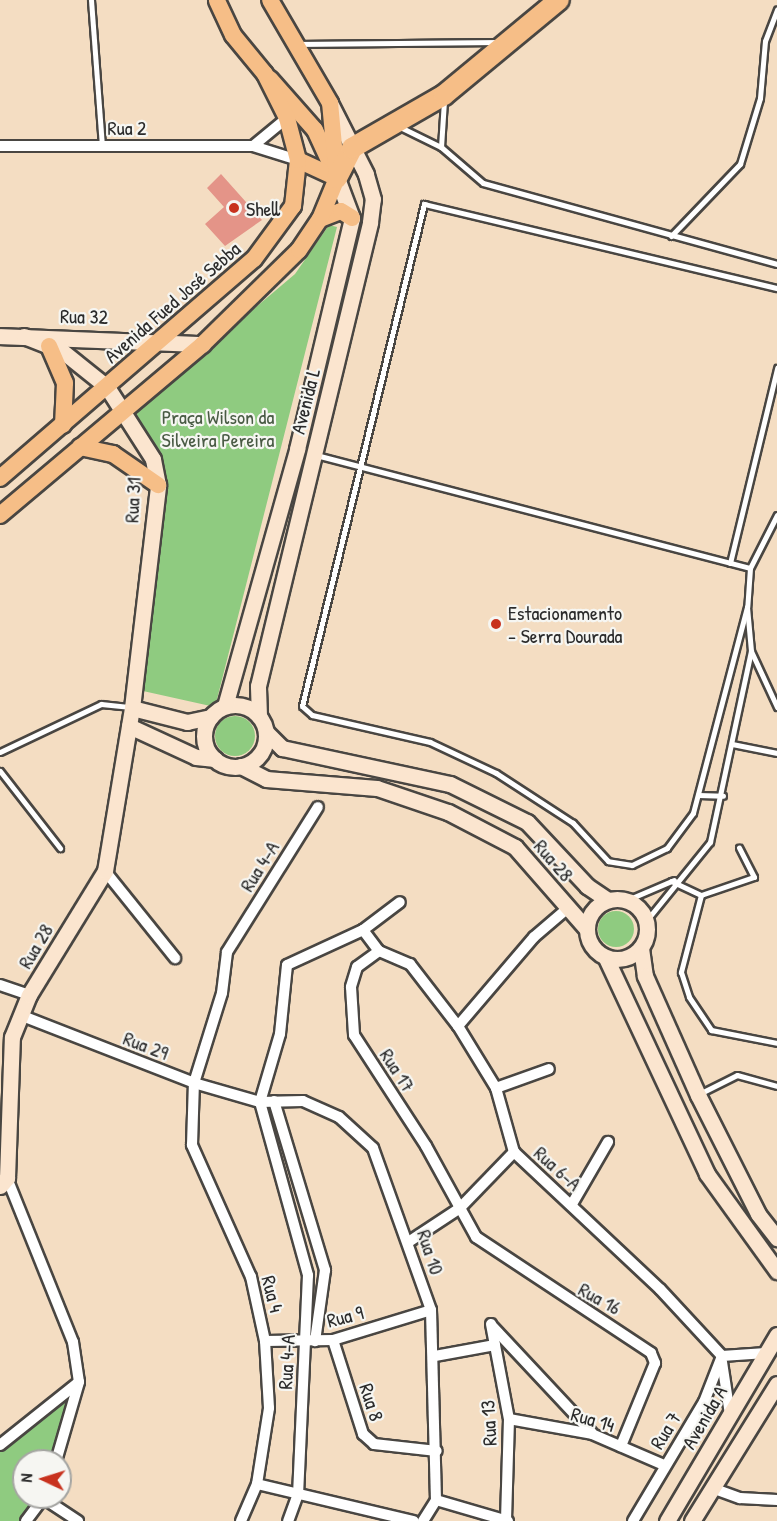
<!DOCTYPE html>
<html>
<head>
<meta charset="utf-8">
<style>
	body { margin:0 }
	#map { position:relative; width:777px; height:1521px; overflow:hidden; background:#f4ddc2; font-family:"Patrick Hand",sans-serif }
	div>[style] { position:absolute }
	.green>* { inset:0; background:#8fcb80 }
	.round { border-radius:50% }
	.building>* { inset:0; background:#e49488 }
	.roads { filter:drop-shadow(2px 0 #494642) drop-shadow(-2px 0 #494642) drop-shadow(0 2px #494642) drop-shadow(0 -2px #494642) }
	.lane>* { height:5px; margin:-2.5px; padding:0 2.5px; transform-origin:2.5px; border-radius:2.5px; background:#fff }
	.street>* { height:10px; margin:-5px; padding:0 5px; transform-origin:5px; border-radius:5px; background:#fff }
	.secondary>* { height:15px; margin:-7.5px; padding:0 7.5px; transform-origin:7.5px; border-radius:7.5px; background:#fbe5cf }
	.secondary>.ring { margin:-7.5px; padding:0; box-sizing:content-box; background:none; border:15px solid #fbe5cf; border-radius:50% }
	.primary>* { height:16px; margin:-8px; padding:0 8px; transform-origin:8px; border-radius:8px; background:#f6be87 }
	.highway>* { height:20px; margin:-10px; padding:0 10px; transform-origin:10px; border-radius:10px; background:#f6be87 }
	.dots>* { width:16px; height:16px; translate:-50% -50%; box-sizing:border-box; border:3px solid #f6f6f2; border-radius:50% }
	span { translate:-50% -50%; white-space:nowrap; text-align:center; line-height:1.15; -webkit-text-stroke:4.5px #f6f6f2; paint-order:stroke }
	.street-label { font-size:20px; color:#2b2b2b }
	.poi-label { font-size:20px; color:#2b2b2b }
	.left { translate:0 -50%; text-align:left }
	.park-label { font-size:20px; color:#495b44 }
	.north { position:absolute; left:12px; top:1449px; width:60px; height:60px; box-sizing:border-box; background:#f6f6f2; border:2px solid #a5a5a2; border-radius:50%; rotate:274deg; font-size:16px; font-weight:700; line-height:24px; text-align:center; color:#2b2b2b }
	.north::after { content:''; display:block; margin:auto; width:21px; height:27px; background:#c8321e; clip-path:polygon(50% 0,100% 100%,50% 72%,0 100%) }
</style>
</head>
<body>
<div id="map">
	<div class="green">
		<div style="clip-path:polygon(329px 225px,337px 227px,215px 707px,143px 691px,167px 495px,159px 457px,134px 410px,295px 274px)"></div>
		<div class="round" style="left:215px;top:716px;width:40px;height:40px"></div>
		<div class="round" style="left:598px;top:911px;width:36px;height:36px"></div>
		<div style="clip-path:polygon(79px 1382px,55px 1461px,24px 1461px,24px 1497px,44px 1497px,26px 1521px,0 1521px,0 1445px)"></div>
	</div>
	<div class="building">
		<div style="clip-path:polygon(221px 174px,262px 220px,225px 246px,205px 224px,224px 207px,207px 188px)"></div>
	</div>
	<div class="roads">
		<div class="lane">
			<div style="left:91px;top:0;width:145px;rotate:85.7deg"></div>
			<div style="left:298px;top:44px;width:200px;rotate:-0.6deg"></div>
			<div style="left:400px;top:127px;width:46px;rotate:26deg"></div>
			<div style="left:441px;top:147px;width:55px;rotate:40.6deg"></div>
			<div style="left:483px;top:183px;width:305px;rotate:15.4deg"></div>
			<div style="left:441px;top:147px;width:46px;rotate:-86.3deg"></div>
			<div style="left:671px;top:236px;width:100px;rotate:-46.2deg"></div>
			<div style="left:740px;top:164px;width:69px;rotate:-73.1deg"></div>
			<div style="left:760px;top:98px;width:57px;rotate:-85deg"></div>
			<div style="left:765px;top:41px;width:34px;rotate:-69deg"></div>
			<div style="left:316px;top:455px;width:448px;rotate:14.6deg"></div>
			<div style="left:777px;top:515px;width:59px;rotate:117deg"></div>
			<div style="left:750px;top:568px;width:39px;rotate:94deg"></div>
			<div style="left:747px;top:607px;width:44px;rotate:84.8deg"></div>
			<div style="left:751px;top:651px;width:62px;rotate:65.1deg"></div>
			<div style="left:730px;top:563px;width:201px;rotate:-76.4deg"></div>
			<div style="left:747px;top:607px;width:213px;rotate:104.7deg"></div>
			<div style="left:693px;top:813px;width:44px;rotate:126.6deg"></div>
			<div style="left:667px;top:848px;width:39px;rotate:154deg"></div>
			<div style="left:632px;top:865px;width:24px;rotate:-171deg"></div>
			<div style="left:608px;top:861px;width:52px;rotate:-132.6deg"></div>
			<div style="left:573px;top:823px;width:92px;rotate:-147deg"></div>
			<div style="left:496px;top:773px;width:73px;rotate:-154.8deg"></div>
			<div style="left:430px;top:742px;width:121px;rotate:-167.1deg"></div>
			<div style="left:312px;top:715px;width:13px;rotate:-138deg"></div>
			<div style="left:302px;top:706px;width:517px;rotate:-76.34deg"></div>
			<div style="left:424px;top:204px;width:363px;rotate:13.4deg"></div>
			<div style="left:732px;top:744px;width:46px;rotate:11.3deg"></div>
			<div style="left:0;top:752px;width:112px;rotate:-25.4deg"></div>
			<div style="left:101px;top:704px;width:30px;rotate:6deg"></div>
			<div style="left:0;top:771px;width:98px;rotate:52.1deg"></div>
			<div style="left:698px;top:795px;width:25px;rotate:2deg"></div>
			<div style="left:671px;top:881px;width:33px;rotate:25deg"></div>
			<div style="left:701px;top:895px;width:56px;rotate:-18.8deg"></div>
			<div style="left:754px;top:877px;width:33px;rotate:-117deg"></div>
			<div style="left:701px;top:895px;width:80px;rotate:104.6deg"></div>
			<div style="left:681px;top:972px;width:26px;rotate:72deg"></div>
			<div style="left:689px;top:997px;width:40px;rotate:56deg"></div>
			<div style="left:711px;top:1030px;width:67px;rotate:11.1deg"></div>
			<div style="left:627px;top:900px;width:51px;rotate:-23.1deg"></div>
			<div style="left:646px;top:921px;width:102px;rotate:-51deg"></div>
			<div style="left:710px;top:842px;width:195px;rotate:-77.9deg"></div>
			<div style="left:699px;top:1094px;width:42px;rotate:-26.6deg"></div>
			<div style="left:737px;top:1075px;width:41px;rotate:15.4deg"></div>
		</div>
		<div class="street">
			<div style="left:0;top:146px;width:253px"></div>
			<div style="left:253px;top:146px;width:44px;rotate:-39.5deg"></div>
			<div style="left:253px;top:146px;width:47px;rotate:17.3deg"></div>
			<div style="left:105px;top:871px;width:112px;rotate:51.2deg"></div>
			<div style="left:363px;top:930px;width:26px;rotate:53deg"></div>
			<div style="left:379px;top:951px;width:34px;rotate:23deg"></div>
			<div style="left:410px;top:964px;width:78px;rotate:52.3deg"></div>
			<div style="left:458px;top:1026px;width:73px;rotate:58.5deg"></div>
			<div style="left:496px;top:1088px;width:66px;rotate:74.3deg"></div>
			<div style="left:514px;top:1152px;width:200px;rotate:43.2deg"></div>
			<div style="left:660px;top:1289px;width:91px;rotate:47.2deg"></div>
			<div style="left:379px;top:951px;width:27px;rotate:144deg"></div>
			<div style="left:357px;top:967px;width:21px;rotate:107deg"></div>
			<div style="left:351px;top:987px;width:48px;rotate:86.4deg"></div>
			<div style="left:354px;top:1035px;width:132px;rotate:57deg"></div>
			<div style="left:426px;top:1146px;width:104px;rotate:61.2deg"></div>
			<div style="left:476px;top:1237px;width:210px;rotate:33.5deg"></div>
			<div style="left:651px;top:1353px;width:11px;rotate:68deg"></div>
			<div style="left:655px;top:1363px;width:90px;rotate:112.3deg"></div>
			<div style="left:0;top:985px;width:31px;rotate:19deg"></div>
			<div style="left:20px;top:1015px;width:187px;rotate:21.3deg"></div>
			<div style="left:194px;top:1083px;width:69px;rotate:16.1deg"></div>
			<div style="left:260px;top:1102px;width:43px;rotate:-1.3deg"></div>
			<div style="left:303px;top:1101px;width:39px;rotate:24deg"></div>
			<div style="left:339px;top:1117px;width:46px;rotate:42.4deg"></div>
			<div style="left:373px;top:1148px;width:172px;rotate:70.3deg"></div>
			<div style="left:431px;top:1310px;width:190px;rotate:88.5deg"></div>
			<div style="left:458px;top:1026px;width:117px;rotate:-49.5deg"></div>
			<div style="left:534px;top:937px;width:45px;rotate:-40.5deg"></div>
			<div style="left:496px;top:1088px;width:56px;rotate:-19.7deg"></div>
			<div style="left:274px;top:1101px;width:177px;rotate:73.2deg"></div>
			<div style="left:325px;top:1270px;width:72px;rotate:98deg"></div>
			<div style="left:260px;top:1102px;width:180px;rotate:74.5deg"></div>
			<div style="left:308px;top:1275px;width:219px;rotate:92.6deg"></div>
			<div style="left:298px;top:1494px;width:29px;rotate:110deg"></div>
			<div style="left:260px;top:1102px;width:71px;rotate:-73.6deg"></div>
			<div style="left:280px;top:1034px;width:69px;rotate:-84.2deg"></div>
			<div style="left:287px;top:965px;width:84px;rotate:-24.7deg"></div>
			<div style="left:363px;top:930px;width:46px;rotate:-37.1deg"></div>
			<div style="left:7px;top:1178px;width:177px;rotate:68.1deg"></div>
			<div style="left:73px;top:1342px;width:40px;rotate:81.5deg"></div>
			<div style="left:79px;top:1382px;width:82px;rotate:106.2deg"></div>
			<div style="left:572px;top:1204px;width:72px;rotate:-59.9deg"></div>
			<div style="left:410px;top:1241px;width:60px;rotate:-33.4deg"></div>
			<div style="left:460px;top:1208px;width:78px;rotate:-46deg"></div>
			<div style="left:491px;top:1324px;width:97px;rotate:79.3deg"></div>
			<div style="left:509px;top:1419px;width:101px;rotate:91.7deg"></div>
			<div style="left:492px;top:1326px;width:146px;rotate:46.9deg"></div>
			<div style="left:333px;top:1340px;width:99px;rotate:72.3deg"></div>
			<div style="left:363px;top:1434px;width:15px;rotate:42deg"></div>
			<div style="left:374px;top:1444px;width:63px;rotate:6.3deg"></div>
			<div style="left:265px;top:1341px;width:68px;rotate:-0.8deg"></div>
			<div style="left:333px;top:1340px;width:102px;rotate:-17deg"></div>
			<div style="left:435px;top:1356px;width:61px;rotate:-10.4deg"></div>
			<div style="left:722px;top:1356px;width:44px;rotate:-3.9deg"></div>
			<div style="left:722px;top:1362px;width:53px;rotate:81.3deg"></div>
			<div style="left:509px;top:1419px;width:84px;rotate:10.2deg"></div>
			<div style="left:592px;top:1434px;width:78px;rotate:23.3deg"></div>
			<div style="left:0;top:1445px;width:101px;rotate:-38.6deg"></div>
			<div style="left:257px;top:1484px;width:161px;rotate:13.3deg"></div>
			<div style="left:712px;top:1488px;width:30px;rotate:20deg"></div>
			<div style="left:740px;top:1498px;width:37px;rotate:3deg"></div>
			<div style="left:43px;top:1498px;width:42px;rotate:33.3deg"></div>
			<div style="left:436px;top:1500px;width:75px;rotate:16.3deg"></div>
			<div style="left:26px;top:1521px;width:30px;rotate:-53deg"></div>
			<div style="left:241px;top:1521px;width:40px;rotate:-66.6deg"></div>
			<div style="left:257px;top:1484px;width:77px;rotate:-81deg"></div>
			<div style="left:269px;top:1408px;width:67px;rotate:-93.4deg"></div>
			<div style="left:265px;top:1341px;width:66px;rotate:-102.3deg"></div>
			<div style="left:251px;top:1277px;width:145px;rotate:-114.1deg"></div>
			<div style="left:192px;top:1145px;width:62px;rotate:-88.2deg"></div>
			<div style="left:194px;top:1083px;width:94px;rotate:-72.7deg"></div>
			<div style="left:222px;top:993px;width:41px;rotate:-83deg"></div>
			<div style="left:227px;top:952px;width:171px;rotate:-57.9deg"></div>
			<div style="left:423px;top:1521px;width:25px;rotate:-58deg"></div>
			<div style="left:633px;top:1521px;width:139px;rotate:-59.2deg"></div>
			<div style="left:704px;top:1402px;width:49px;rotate:-68.6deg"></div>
		</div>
		<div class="secondary">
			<div style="left:0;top:336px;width:203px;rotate:2.3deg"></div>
			<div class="ring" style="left:204px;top:705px;width:47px;height:47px"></div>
			<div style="left:225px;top:706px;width:267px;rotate:-74.3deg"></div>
			<div style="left:297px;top:449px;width:237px;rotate:-76.6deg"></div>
			<div style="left:352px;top:218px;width:43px;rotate:-110.6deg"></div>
			<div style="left:132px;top:708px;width:57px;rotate:14.3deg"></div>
			<div style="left:187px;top:722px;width:24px;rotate:-12deg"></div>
			<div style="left:259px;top:716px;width:30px;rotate:-92deg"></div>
			<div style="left:258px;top:686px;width:477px;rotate:-76.4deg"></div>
			<div style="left:370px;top:222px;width:23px;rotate:-83deg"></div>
			<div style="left:373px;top:199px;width:26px;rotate:-106deg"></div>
			<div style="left:366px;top:174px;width:80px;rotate:-116.9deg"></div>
			<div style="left:129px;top:726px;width:74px;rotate:24.8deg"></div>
			<div style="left:196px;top:757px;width:19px;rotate:6deg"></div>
			<div style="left:266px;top:732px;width:23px;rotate:45deg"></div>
			<div style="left:282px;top:748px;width:172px;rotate:12.1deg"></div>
			<div style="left:450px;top:784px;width:86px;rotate:26.3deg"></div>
			<div style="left:527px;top:822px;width:88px;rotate:46.8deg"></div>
			<div style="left:587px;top:886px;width:25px;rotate:34deg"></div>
			<div style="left:241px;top:766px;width:28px;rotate:27deg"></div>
			<div style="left:266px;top:779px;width:111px;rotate:4.6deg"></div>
			<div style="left:377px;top:788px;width:75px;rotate:18.7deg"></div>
			<div style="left:448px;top:812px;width:76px;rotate:27.6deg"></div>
			<div style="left:515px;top:847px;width:108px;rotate:48.8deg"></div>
			<div class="ring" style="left:587px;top:899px;width:45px;height:45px"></div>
			<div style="left:641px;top:948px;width:28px;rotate:82deg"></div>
			<div style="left:645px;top:976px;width:130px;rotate:66deg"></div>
			<div style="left:698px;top:1095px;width:133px;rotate:63.2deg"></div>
			<div style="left:758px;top:1214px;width:31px;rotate:52deg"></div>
			<div style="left:606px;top:958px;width:238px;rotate:64.9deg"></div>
			<div style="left:707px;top:1174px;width:120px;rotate:54.2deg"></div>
			<div style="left:0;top:1186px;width:11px;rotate:-49deg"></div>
			<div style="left:7px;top:1178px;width:141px;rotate:-88deg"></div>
			<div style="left:12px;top:1037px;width:45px;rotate:-68deg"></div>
			<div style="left:29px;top:995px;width:145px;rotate:-58.5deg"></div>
			<div style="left:105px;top:871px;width:165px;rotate:-80.6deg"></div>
			<div style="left:132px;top:708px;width:225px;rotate:-83.3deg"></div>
			<div style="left:158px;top:485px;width:26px;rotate:-101deg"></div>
			<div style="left:153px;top:459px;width:85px;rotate:-122.6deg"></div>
			<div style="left:107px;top:387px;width:58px;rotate:-141.3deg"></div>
			<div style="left:62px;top:351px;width:41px;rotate:-158.5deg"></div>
			<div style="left:667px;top:1521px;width:216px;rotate:-59.4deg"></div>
			<div style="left:692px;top:1521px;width:161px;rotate:-58.2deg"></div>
		</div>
		<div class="primary">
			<div style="left:270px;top:79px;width:68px;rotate:48.6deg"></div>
			<div style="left:315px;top:130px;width:41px;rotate:65.3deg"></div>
			<div style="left:298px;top:160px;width:43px;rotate:24.8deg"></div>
			<div style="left:320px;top:219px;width:22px;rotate:-21deg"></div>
			<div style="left:341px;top:211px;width:13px;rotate:32deg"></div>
			<div style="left:49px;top:346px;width:40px;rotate:66.6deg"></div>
			<div style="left:65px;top:383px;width:42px;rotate:92.7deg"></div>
			<div style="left:80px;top:447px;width:34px;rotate:12deg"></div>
			<div style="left:113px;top:454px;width:55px;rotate:34.6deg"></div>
			<div style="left:0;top:478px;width:335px;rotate:-40.8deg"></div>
			<div style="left:254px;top:259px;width:66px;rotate:-53.7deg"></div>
			<div style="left:293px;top:206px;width:46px;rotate:-83.8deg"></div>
			<div style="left:298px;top:160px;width:43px;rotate:-104.7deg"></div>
			<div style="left:287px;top:118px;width:49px;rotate:-116.6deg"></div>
			<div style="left:265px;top:74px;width:50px;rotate:-129.4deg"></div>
			<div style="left:233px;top:35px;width:38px;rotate:-115deg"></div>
			<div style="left:0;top:515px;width:265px;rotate:-40.1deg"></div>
			<div style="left:203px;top:344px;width:134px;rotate:-44.4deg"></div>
			<div style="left:299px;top:250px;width:37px;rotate:-56deg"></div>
			<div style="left:320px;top:219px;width:44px;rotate:-67.5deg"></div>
			<div style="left:337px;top:178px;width:75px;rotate:-95.3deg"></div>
			<div style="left:330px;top:103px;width:119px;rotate:-120.2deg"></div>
		</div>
		<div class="highway">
			<div style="left:337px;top:178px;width:34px;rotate:-63deg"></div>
			<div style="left:352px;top:148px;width:106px;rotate:-29.9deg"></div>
			<div style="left:444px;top:95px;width:149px;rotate:-39.6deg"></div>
		</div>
	</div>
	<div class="dots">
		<div style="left:234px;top:208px;background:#c8321e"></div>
		<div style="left:496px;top:624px;background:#c8321e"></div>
	</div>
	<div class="street-label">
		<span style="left:127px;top:127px">Rua 2</span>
		<span style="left:172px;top:302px;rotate:-41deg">Avenida Fued José Sebba</span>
		<span style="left:84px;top:316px;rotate:1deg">Rua 32</span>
		<span style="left:305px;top:401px;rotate:-76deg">Avenida L</span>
		<span style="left:132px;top:500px;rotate:-87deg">Rua 31</span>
		<span style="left:554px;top:860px;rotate:49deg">Rua 28</span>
		<span style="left:259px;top:866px;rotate:-58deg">Rua 4-A</span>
		<span style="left:35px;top:946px;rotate:-59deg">Rua 28</span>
		<span style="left:146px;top:1045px;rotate:21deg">Rua 29</span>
		<span style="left:398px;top:1070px;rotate:57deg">Rua 17</span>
		<span style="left:558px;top:1168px;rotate:42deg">Rua 6-A</span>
		<span style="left:431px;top:1252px;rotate:72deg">Rua 10</span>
		<span style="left:273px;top:1294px;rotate:76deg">Rua 4</span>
		<span style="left:600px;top:1298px;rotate:29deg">Rua 16</span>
		<span style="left:345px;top:1316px;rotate:-14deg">Rua 9</span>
		<span style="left:286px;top:1362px;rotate:-87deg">Rua 4-A</span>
		<span style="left:372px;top:1402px;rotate:72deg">Rua 8</span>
		<span style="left:704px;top:1417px;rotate:-60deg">Avenida A</span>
		<span style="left:593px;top:1419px;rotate:16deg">Rua 14</span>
		<span style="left:488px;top:1423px;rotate:-93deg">Rua 13</span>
		<span style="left:665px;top:1430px;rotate:-58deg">Rua 7</span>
	</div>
	<div class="poi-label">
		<span class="left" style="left:246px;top:208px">Shell</span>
		<span class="left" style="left:508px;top:624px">Estacionamento<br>- Serra Dourada</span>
	</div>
	<div class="park-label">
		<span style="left:218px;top:428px">Praça Wilson da<br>Silveira Pereira</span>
	</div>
	<div class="north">N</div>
</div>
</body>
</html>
